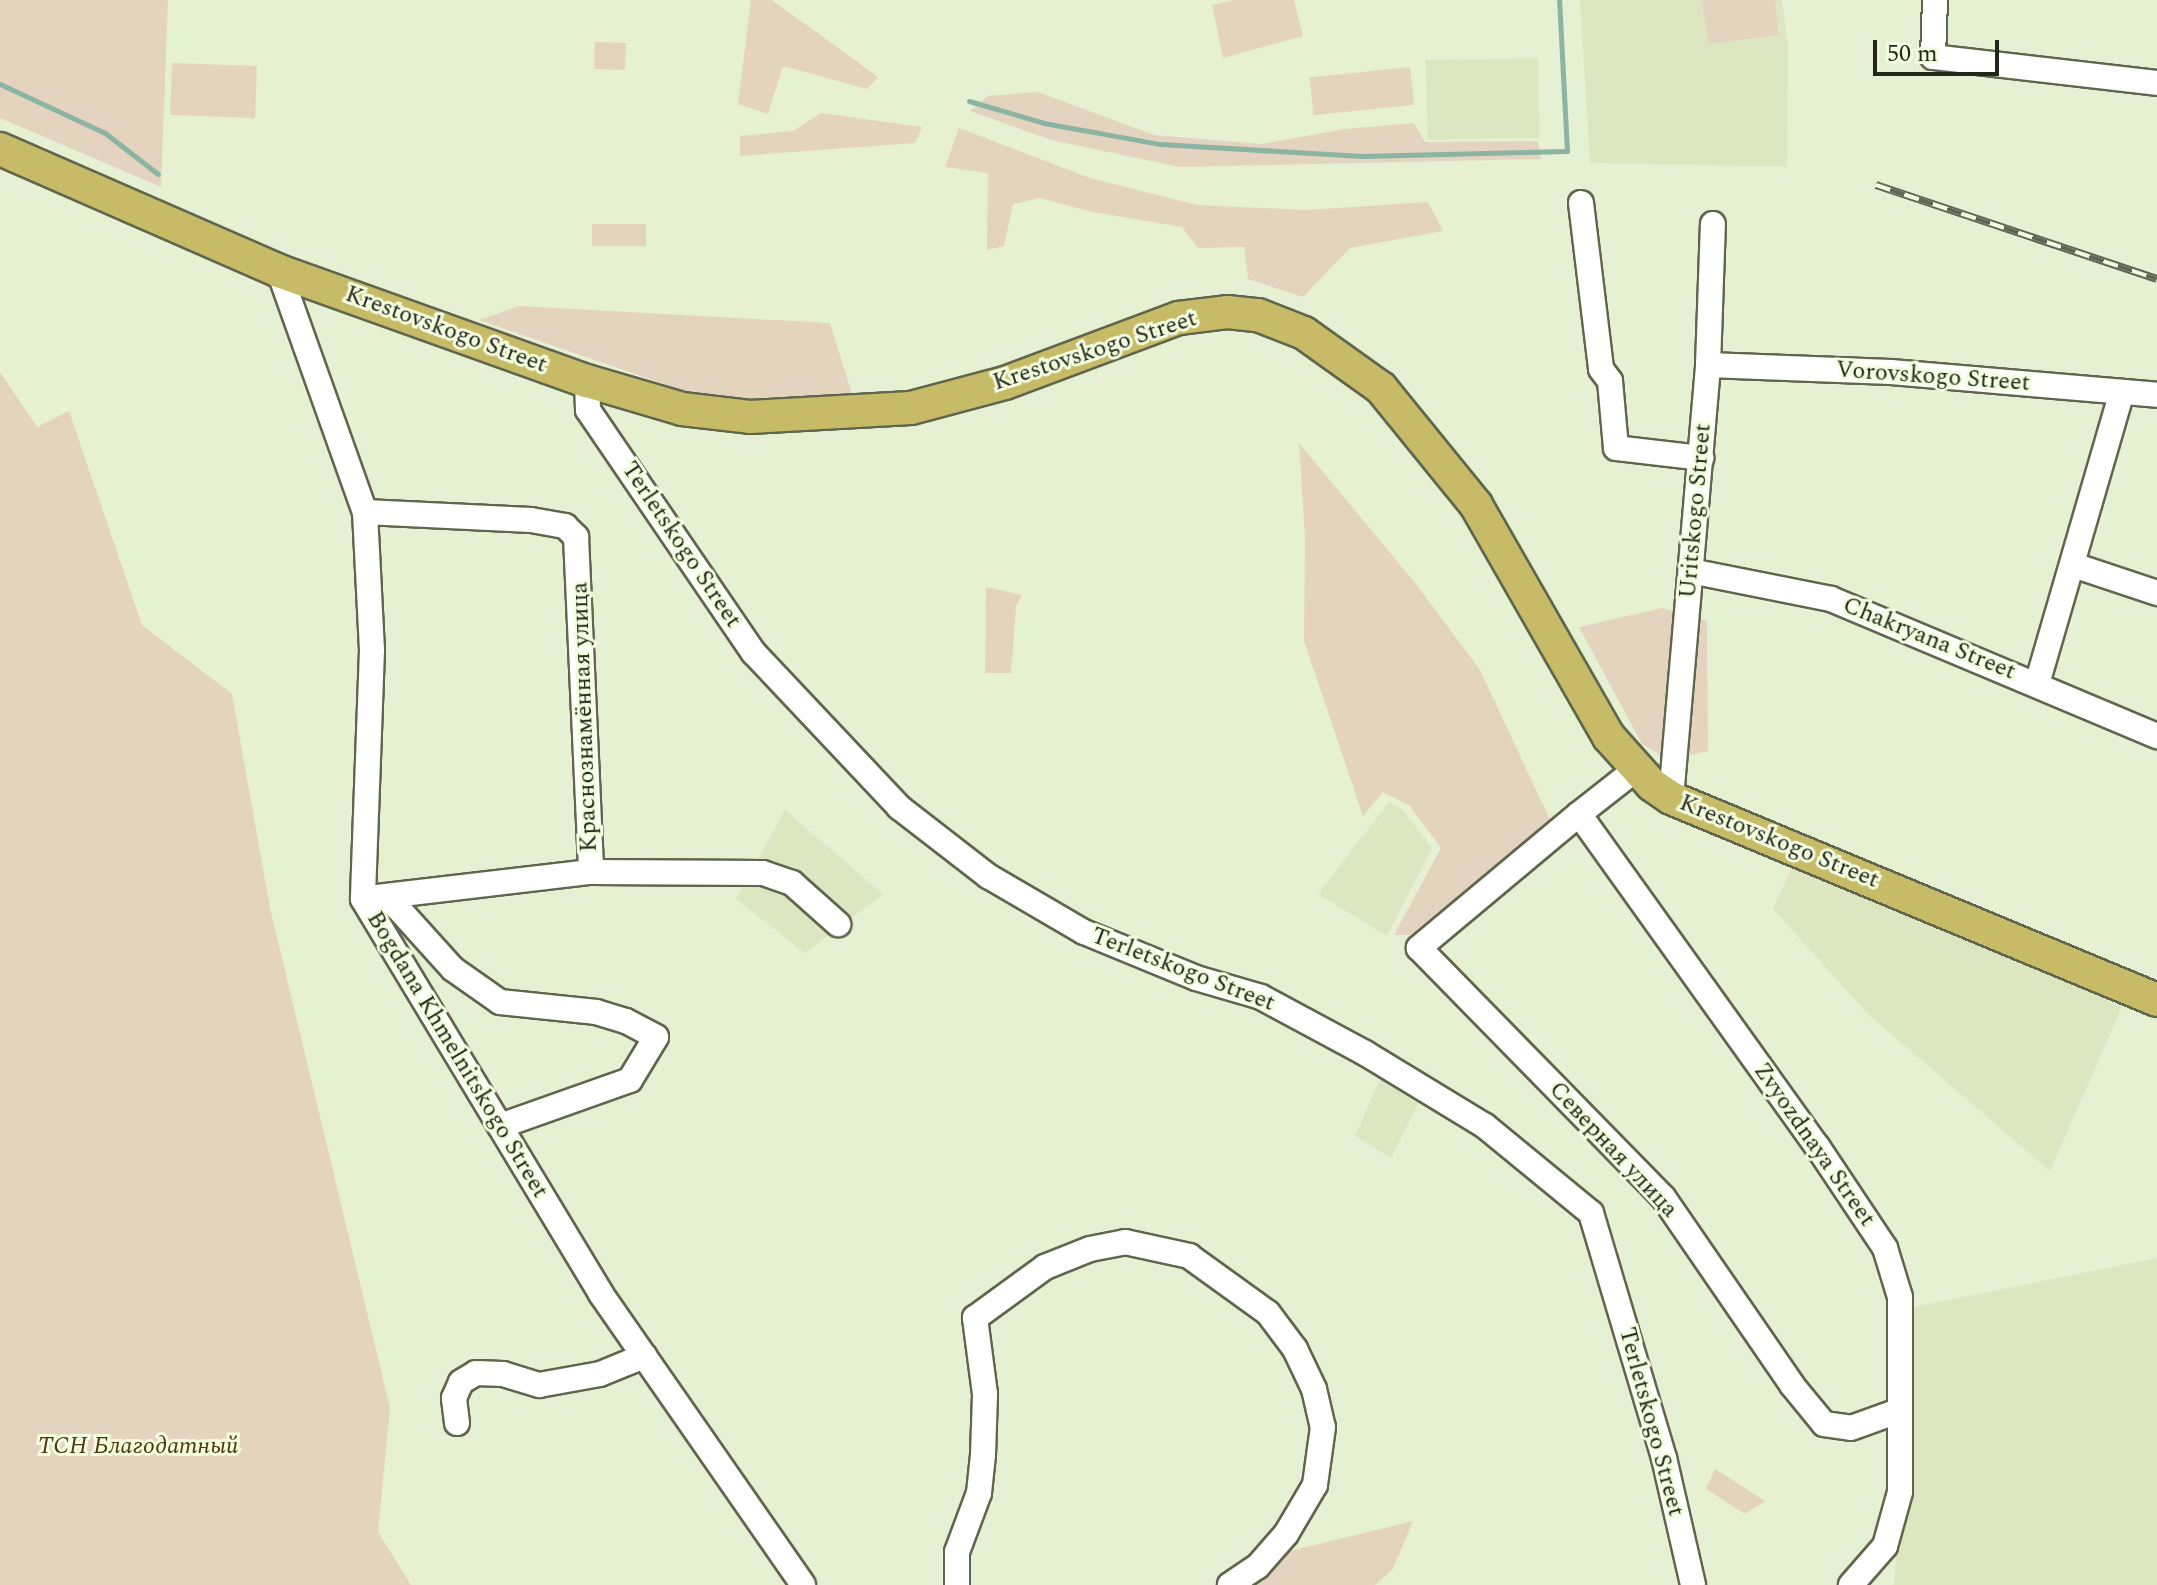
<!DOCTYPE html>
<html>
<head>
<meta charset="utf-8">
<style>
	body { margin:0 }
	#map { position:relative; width:2157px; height:1585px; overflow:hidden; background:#e6f0d2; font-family:Spectral,serif }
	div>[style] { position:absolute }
	.built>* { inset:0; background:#dce7c2; transform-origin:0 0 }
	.green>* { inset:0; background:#e4d4bf; transform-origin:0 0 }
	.stream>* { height:5px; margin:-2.5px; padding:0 2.5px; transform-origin:2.5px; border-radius:2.5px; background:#8cb4a4 }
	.roads { filter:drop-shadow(2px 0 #5f664d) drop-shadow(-2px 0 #5f664d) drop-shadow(0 2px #5f664d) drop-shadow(0 -2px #5f664d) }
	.minor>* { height:24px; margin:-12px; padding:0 12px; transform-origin:12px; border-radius:12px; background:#fff }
	.major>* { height:32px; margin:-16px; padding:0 16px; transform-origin:16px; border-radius:16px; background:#c8bb67 }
	.rail>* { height:8px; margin-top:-4px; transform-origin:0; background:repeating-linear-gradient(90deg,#f3fddf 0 15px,#606655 0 30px); box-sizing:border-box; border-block:2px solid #606655 }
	span { translate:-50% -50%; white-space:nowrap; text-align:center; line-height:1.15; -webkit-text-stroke:6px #f3fddf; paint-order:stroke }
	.street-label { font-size:24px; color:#22261b }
	.park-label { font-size:24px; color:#4e350f; font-style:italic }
	.scale { position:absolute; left:1873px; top:40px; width:126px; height:36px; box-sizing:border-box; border:4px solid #22261b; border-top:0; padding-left:10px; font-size:24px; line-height:28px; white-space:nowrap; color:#22261b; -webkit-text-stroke:6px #f3fddf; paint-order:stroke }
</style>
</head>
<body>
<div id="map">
	<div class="built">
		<div style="clip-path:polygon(1580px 0,1782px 0,1788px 47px,1787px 167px,1590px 163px)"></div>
		<div style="left:1538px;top:58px;width:80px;height:112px;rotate:89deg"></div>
		<div style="clip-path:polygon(1389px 802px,1402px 809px,1432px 848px,1387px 936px,1318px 894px)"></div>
		<div style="clip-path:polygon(785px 810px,883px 894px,805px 953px,736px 899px)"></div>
		<div style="clip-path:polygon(1796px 858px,2122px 1007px,2050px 1171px,1868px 1014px,1773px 909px)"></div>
		<div style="clip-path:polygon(1380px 1079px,1418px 1104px,1391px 1158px,1355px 1136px)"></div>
		<div style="clip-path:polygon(2157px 1258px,2157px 1585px,1894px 1585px,1913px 1307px)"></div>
	</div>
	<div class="green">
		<div style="clip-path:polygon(0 0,168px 0,161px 187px,0 118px)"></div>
		<div style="clip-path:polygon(751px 0,772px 0,878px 77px,867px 89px,783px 66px,768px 114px,738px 104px)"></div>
		<div style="clip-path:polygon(1234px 0,1294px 0,1303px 36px,1223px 58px,1212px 5px)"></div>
		<div style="clip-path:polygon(1702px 0,1775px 0,1779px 35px,1708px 44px)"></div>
		<div style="left:595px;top:42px;width:31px;height:27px;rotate:2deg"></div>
		<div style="left:172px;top:63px;width:85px;height:52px;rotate:2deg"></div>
		<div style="left:1410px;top:67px;width:38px;height:101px;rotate:84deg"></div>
		<div style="clip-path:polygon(1038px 92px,1154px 135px,1262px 144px,1345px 129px,1414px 123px,1425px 142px,1538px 141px,1541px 159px,1180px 167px,1051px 140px,970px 111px,988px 96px)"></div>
		<div style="clip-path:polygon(821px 113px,922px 127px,915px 143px,740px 156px,740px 136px,793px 131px)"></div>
		<div style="clip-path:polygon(959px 128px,1090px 178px,1197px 205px,1306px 210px,1428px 202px,1443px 231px,1350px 248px,1303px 297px,1248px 279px,1244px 247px,1198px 248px,1182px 227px,1088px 211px,1040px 198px,1013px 204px,1004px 246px,987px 250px,988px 173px,945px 167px)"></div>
		<div style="left:592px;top:224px;width:54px;height:22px"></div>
		<div style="clip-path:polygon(519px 306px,830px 323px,855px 404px,707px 399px,479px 320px)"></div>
		<div style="clip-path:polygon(0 372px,37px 427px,69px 411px,142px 625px,232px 694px,270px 908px,390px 1408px,378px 1532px,411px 1585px,0 1585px)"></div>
		<div style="clip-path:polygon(1299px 443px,1416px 584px,1480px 670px,1551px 822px,1410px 935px,1394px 935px,1441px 848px,1409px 805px,1383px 792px,1363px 816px,1304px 641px,1305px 536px)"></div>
		<div style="clip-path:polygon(986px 587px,1022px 595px,1016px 607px,1011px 673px,985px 673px)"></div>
		<div style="clip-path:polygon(1662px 608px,1707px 621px,1708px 751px,1669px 760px,1642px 744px,1579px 627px)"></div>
		<div style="clip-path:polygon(1715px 1469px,1765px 1501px,1745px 1514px,1706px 1489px)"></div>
		<div style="clip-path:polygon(1413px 1521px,1393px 1569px,1375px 1585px,1245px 1585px,1286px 1552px)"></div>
	</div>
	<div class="stream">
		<div style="left:0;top:84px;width:116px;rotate:25deg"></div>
		<div style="left:105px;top:133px;width:67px;rotate:37.7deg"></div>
		<div style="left:969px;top:101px;width:78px;rotate:16.3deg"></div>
		<div style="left:1044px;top:123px;width:118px;rotate:10.3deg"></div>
		<div style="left:1160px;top:144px;width:202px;rotate:3.4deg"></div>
		<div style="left:1362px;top:156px;width:205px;rotate:-1.4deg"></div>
		<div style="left:1567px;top:151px;width:151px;rotate:-93deg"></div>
	</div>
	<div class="roads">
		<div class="minor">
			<div style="left:1935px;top:0;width:57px;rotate:92deg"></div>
			<div style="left:1933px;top:57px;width:226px;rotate:6.6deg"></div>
			<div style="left:1581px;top:203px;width:167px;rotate:83.1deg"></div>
			<div style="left:1601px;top:369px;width:15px;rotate:53deg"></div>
			<div style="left:1610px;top:381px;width:67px;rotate:84.9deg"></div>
			<div style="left:1616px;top:448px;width:86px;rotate:6.7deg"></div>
			<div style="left:279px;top:271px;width:256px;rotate:70.4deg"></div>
			<div style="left:365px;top:512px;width:138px;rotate:87.1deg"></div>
			<div style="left:372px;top:650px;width:249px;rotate:92.1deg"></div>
			<div style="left:363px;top:899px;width:461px;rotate:58.9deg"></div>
			<div style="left:601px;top:1294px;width:354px;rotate:55.2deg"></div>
			<div style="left:1708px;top:365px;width:183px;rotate:2.2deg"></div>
			<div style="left:1891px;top:372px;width:267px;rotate:4.9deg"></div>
			<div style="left:587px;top:381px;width:29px;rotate:88deg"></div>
			<div style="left:588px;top:410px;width:294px;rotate:55.7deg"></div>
			<div style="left:754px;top:653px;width:212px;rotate:46.7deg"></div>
			<div style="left:899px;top:807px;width:113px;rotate:37.8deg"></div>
			<div style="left:988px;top:876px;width:111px;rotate:30.3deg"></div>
			<div style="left:1084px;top:932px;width:121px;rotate:22.3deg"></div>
			<div style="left:1196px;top:978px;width:68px;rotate:16.3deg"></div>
			<div style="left:1261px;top:997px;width:118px;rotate:28.3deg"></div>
			<div style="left:1365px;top:1053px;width:140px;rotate:31.3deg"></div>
			<div style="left:1485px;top:1126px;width:137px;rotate:39.4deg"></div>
			<div style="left:1591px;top:1213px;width:256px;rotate:73.4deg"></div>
			<div style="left:1664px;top:1458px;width:130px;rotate:77.1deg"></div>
			<div style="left:365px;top:512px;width:166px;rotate:2.8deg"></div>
			<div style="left:531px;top:520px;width:35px;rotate:10deg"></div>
			<div style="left:565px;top:526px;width:16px;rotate:45deg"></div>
			<div style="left:576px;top:537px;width:335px;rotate:87.4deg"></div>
			<div style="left:2073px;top:565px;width:89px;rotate:18.4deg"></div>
			<div style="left:1691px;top:571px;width:143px;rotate:11.3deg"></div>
			<div style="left:1831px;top:599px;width:354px;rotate:22.8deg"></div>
			<div style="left:2037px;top:684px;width:304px;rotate:-73.8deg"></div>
			<div style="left:1635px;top:770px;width:71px;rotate:141.8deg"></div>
			<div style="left:1579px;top:814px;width:408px;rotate:54.4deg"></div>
			<div style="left:1817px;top:1146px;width:123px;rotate:56.3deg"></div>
			<div style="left:1885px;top:1248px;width:51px;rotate:73deg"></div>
			<div style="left:1900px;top:1297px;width:195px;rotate:90deg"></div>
			<div style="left:1900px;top:1492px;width:56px;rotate:105.5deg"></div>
			<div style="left:1885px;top:1546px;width:52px;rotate:131.1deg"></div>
			<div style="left:1671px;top:798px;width:435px;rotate:-85.1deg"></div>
			<div style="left:1708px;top:365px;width:141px;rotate:-88deg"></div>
			<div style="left:1579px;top:814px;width:209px;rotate:140.1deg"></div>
			<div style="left:1419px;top:948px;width:349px;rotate:45.6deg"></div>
			<div style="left:1663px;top:1197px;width:228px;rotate:55.5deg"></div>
			<div style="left:1792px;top:1385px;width:50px;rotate:50.6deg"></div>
			<div style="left:1824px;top:1424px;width:27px;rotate:8deg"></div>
			<div style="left:1851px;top:1428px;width:50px;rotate:-19.9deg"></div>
			<div style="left:387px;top:896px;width:98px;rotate:47.9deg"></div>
			<div style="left:453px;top:969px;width:57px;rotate:35.1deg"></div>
			<div style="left:500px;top:1002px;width:97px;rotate:5.9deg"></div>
			<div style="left:596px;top:1012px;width:31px;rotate:17deg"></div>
			<div style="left:626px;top:1021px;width:34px;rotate:28deg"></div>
			<div style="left:656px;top:1037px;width:50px;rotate:121.2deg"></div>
			<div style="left:630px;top:1080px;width:138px;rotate:160.5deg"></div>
			<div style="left:377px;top:897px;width:215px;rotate:-6.7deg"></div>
			<div style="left:591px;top:872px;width:172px;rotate:0.3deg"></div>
			<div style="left:763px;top:873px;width:31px;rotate:19deg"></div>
			<div style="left:792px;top:883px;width:62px;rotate:41.7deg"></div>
			<div style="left:457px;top:1423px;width:25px;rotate:-97deg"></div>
			<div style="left:454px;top:1398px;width:17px;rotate:-66deg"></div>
			<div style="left:461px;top:1382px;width:17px;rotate:-31deg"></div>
			<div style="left:476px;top:1373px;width:27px;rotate:2deg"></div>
			<div style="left:503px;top:1374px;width:38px;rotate:17deg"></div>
			<div style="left:539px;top:1385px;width:62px;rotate:-10.2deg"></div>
			<div style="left:600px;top:1374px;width:48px;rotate:-22.2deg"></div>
			<div style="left:957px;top:1585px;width:33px;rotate:-90deg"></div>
			<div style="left:957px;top:1552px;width:63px;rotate:-69.6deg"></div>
			<div style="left:979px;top:1493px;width:38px;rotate:-84deg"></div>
			<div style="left:983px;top:1455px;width:61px;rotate:-88.1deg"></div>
			<div style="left:985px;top:1394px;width:77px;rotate:-97.5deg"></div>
			<div style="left:975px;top:1318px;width:87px;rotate:-36.1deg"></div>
			<div style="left:1045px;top:1267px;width:48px;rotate:-21.8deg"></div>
			<div style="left:1090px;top:1249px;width:36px;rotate:-11deg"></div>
			<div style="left:1125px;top:1242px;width:66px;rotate:12.3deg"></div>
			<div style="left:1189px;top:1256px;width:97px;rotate:35.8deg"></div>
			<div style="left:1268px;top:1313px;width:45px;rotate:53.1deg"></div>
			<div style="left:1295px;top:1349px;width:44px;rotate:64.6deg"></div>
			<div style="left:1314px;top:1389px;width:39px;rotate:77deg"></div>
			<div style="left:1323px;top:1427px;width:59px;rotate:97.9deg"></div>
			<div style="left:1315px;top:1485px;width:57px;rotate:120.6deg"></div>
			<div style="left:1286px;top:1534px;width:43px;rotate:131.2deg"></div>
			<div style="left:1258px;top:1566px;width:34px;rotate:146deg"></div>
		</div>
		<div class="major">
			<div style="left:0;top:149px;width:305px;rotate:23.6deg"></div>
			<div style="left:279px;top:271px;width:327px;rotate:19.7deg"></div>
			<div style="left:587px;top:381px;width:99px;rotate:16.4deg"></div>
			<div style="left:682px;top:409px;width:68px;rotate:6.7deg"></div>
			<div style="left:750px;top:417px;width:161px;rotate:-3.2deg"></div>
			<div style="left:911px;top:408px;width:97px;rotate:-14.9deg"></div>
			<div style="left:1005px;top:383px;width:186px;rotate:-20.5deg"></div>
			<div style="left:1179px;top:318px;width:48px;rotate:-7.1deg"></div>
			<div style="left:1227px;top:312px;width:31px;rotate:6deg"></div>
			<div style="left:1258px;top:315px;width:49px;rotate:21.4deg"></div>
			<div style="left:1304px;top:333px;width:95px;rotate:35.5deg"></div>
			<div style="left:1381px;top:388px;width:151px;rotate:50.9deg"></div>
			<div style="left:1476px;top:505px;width:267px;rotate:60.2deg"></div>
			<div style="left:1609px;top:737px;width:64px;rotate:48.1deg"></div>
			<div style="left:1652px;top:785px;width:23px;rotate:34deg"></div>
			<div style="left:1671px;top:798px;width:526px;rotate:22.57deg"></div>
		</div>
	</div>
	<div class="rail">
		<div style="left:1876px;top:185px;width:296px;rotate:18.5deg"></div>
	</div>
	<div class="street-label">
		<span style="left:446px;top:330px;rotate:20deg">Krestovskogo Street</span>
		<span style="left:1095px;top:351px;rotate:-18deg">Krestovskogo Street</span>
		<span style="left:1933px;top:377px;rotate:4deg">Vorovskogo Street</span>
		<span style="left:1696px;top:511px;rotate:-85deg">Uritskogo Street</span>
		<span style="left:681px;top:545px;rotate:56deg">Terletskogo Street</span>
		<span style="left:1929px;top:639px;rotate:22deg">Chakryana Street</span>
		<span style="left:585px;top:717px;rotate:-92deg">Краснознамённая улица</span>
		<span style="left:1779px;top:842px;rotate:22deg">Krestovskogo Street</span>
		<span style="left:1183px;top:970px;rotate:21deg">Terletskogo Street</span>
		<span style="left:457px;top:1055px;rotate:59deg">Bogdana Khmelnitskogo Street</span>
		<span style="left:1814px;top:1145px;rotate:55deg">Zvyozdnaya Street</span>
		<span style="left:1613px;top:1150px;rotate:47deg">Северная улица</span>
		<span style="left:1651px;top:1422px;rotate:75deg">Terletskogo Street</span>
	</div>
	<div class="park-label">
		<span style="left:138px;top:1447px">ТСН Благодатный</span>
	</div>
	<div class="scale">50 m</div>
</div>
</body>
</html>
